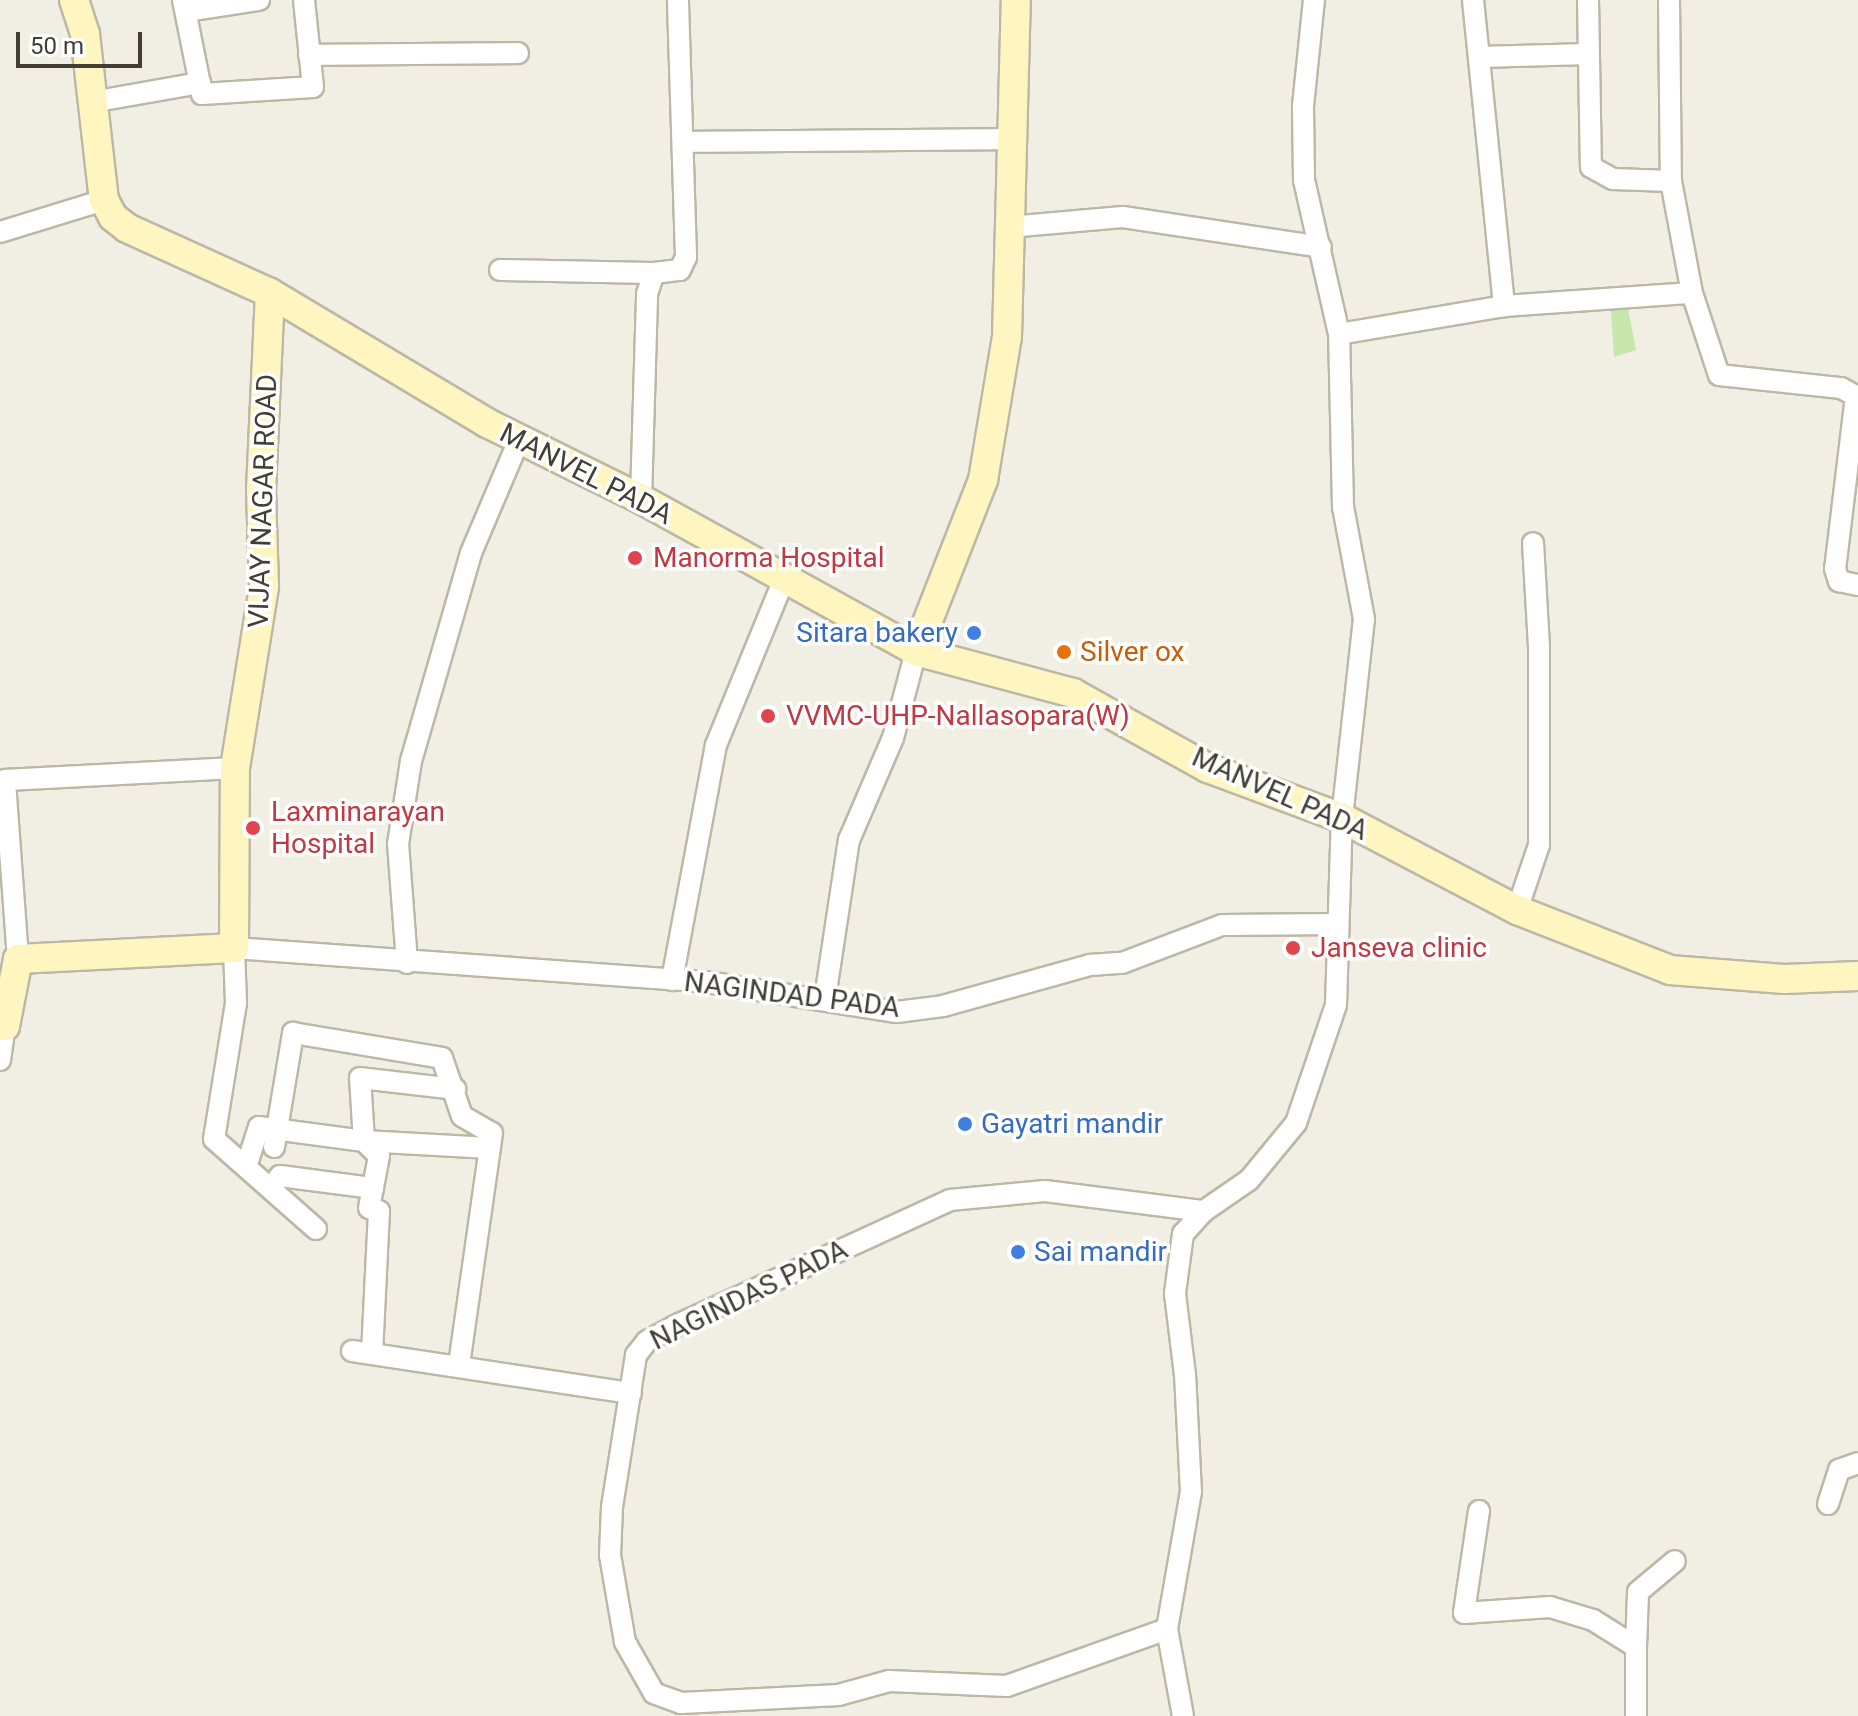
<!DOCTYPE html>
<html>
<head>
<meta charset="utf-8">
<style>
	body { margin:0 }
	#map { position:relative; width:1858px; height:1716px; overflow:hidden; background:#f1eee3; font-family:Roboto,sans-serif }
	div>[style] { position:absolute }
	.green>* { inset:0; background:#c6e6ac }
	.roads { filter:drop-shadow(2px 0 #bcb7a6) drop-shadow(-2px 0 #bcb7a6) drop-shadow(0 2px #bcb7a6) drop-shadow(0 -2px #bcb7a6) }
	.street>* { height:20px; margin:-10px; padding:0 10px; transform-origin:10px; border-radius:10px; background:#fff }
	.secondary>* { height:28px; margin:-14px; padding:0 14px; transform-origin:14px; border-radius:14px; background:#fef5c1 }
	.dots>* { width:22px; height:22px; translate:-50% -50%; box-sizing:border-box; border:4px solid #fff; border-radius:50% }
	span { translate:-50% -50%; white-space:nowrap; text-align:center; line-height:1.15; -webkit-text-stroke:7px #fff; paint-order:stroke }
	.street-label { font-size:28px; color:#433e34 }
	.health-label { font-size:28px; color:#be3a42 }
	.left { translate:0 -50%; text-align:left }
	.shop-label { font-size:28px; color:#366cbe }
	.right { translate:-100% -50%; text-align:right }
	.food-label { font-size:28px; color:#c56008 }
	.scale { position:absolute; left:16px; top:32px; width:126px; height:36px; box-sizing:border-box; border:4px solid #433e34; border-top:0; padding-left:10px; font-size:24px; line-height:28px; white-space:nowrap; color:#433e34; -webkit-text-stroke:6px #fff; paint-order:stroke }
</style>
</head>
<body>
<div id="map">
	<div class="green">
		<div style="clip-path:polygon(1628px 309px,1636px 350px,1614px 357px,1611px 310px)"></div>
	</div>
	<div class="roads">
		<div class="street">
			<div style="left:183px;top:0;width:96px;rotate:78.6deg"></div>
			<div style="left:202px;top:94px;width:111px;rotate:-3.6deg"></div>
			<div style="left:313px;top:87px;width:87px;rotate:-95.9deg"></div>
			<div style="left:1473px;top:0;width:308px;rotate:84.2deg"></div>
			<div style="left:1588px;top:0;width:167px;rotate:89deg"></div>
			<div style="left:1591px;top:167px;width:25px;rotate:29deg"></div>
			<div style="left:1613px;top:179px;width:58px;rotate:2deg"></div>
			<div style="left:1671px;top:181px;width:114px;rotate:79.4deg"></div>
			<div style="left:1692px;top:293px;width:86px;rotate:71.8deg"></div>
			<div style="left:1719px;top:375px;width:123px;rotate:6.1deg"></div>
			<div style="left:1841px;top:388px;width:17px;rotate:28deg"></div>
			<div style="left:1856px;top:396px;width:174px;rotate:96.9deg"></div>
			<div style="left:1835px;top:569px;width:13px;rotate:72deg"></div>
			<div style="left:1839px;top:581px;width:19px;rotate:12deg"></div>
			<div style="left:1669px;top:0;width:181px;rotate:89.4deg"></div>
			<div style="left:186px;top:11px;width:74px;rotate:-8.6deg"></div>
			<div style="left:309px;top:55px;width:209px;rotate:-0.5deg"></div>
			<div style="left:1479px;top:57px;width:109px;rotate:-1.6deg"></div>
			<div style="left:92px;top:102px;width:110px;rotate:-10deg"></div>
			<div style="left:685px;top:142px;width:326px;rotate:-0.5deg"></div>
			<div style="left:1009px;top:227px;width:114px;rotate:-5deg"></div>
			<div style="left:1123px;top:217px;width:200px;rotate:8.6deg"></div>
			<div style="left:0;top:232px;width:109px;rotate:-17.1deg"></div>
			<div style="left:500px;top:270px;width:154px;rotate:1.1deg"></div>
			<div style="left:1339px;top:334px;width:167px;rotate:-9.6deg"></div>
			<div style="left:1504px;top:306px;width:188px;rotate:-4deg"></div>
			<div style="left:641px;top:499px;width:205px;rotate:-88.3deg"></div>
			<div style="left:647px;top:294px;width:22px;rotate:-72deg"></div>
			<div style="left:654px;top:273px;width:26px;rotate:-7deg"></div>
			<div style="left:680px;top:270px;width:14px;rotate:-65deg"></div>
			<div style="left:686px;top:257px;width:257px;rotate:-91.8deg"></div>
			<div style="left:1517px;top:910px;width:69px;rotate:-71.3deg"></div>
			<div style="left:1539px;top:845px;width:198px;rotate:-90deg"></div>
			<div style="left:1539px;top:647px;width:104px;rotate:-93.3deg"></div>
			<div style="left:18px;top:959px;width:179px;rotate:-94.2deg"></div>
			<div style="left:5px;top:780px;width:230px;rotate:-3deg"></div>
			<div style="left:407px;top:963px;width:119px;rotate:-94.3deg"></div>
			<div style="left:398px;top:844px;width:84px;rotate:-81.1deg"></div>
			<div style="left:411px;top:761px;width:216px;rotate:-73.9deg"></div>
			<div style="left:471px;top:553px;width:123px;rotate:-67deg"></div>
			<div style="left:672px;top:980px;width:239px;rotate:-79.4deg"></div>
			<div style="left:716px;top:745px;width:179px;rotate:-67.7deg"></div>
			<div style="left:825px;top:998px;width:160px;rotate:-81.4deg"></div>
			<div style="left:849px;top:840px;width:111px;rotate:-66.7deg"></div>
			<div style="left:893px;top:738px;width:90px;rotate:-75.2deg"></div>
			<div style="left:0;top:1060px;width:34px;rotate:-82deg"></div>
			<div style="left:274px;top:1147px;width:116px;rotate:-80.5deg"></div>
			<div style="left:293px;top:1033px;width:151px;rotate:9.5deg"></div>
			<div style="left:442px;top:1058px;width:61px;rotate:71deg"></div>
			<div style="left:462px;top:1116px;width:34px;rotate:30deg"></div>
			<div style="left:492px;top:1133px;width:235px;rotate:98.1deg"></div>
			<div style="left:246px;top:1167px;width:42px;rotate:-72deg"></div>
			<div style="left:259px;top:1127px;width:106px;rotate:7.6deg"></div>
			<div style="left:364px;top:1141px;width:126px;rotate:3.2deg"></div>
			<div style="left:271px;top:1188px;width:15px;rotate:-53deg"></div>
			<div style="left:280px;top:1176px;width:94px;rotate:7.4deg"></div>
			<div style="left:316px;top:1229px;width:136px;rotate:-138.6deg"></div>
			<div style="left:214px;top:1139px;width:138px;rotate:-80.8deg"></div>
			<div style="left:236px;top:1003px;width:55px;rotate:-92.1deg"></div>
			<div style="left:234px;top:948px;width:474px;rotate:4.1deg"></div>
			<div style="left:707px;top:982px;width:192px;rotate:9deg"></div>
			<div style="left:897px;top:1012px;width:46px;rotate:-7.4deg"></div>
			<div style="left:943px;top:1006px;width:153px;rotate:-15.6deg"></div>
			<div style="left:1090px;top:965px;width:32px;rotate:-4deg"></div>
			<div style="left:1122px;top:963px;width:107px;rotate:-20.8deg"></div>
			<div style="left:1222px;top:925px;width:116px;rotate:-0.5deg"></div>
			<div style="left:352px;top:1351px;width:282px;rotate:8.6deg"></div>
			<div style="left:372px;top:1354px;width:143px;rotate:-87.2deg"></div>
			<div style="left:379px;top:1211px;width:10px;rotate:-163deg"></div>
			<div style="left:369px;top:1208px;width:53px;rotate:-79.1deg"></div>
			<div style="left:379px;top:1156px;width:21px;rotate:-135deg"></div>
			<div style="left:364px;top:1141px;width:63px;rotate:-93.6deg"></div>
			<div style="left:360px;top:1078px;width:96px;rotate:6.6deg"></div>
			<div style="left:1828px;top:1504px;width:36px;rotate:-72deg"></div>
			<div style="left:1839px;top:1470px;width:20px;rotate:-20deg"></div>
			<div style="left:1479px;top:1511px;width:103px;rotate:98.4deg"></div>
			<div style="left:1464px;top:1613px;width:86px;rotate:-4deg"></div>
			<div style="left:1550px;top:1607px;width:45px;rotate:16.8deg"></div>
			<div style="left:1593px;top:1620px;width:51px;rotate:32.1deg"></div>
			<div style="left:1636px;top:1647px;width:69px;rotate:90deg"></div>
			<div style="left:1167px;top:1629px;width:170px;rotate:160.4deg"></div>
			<div style="left:1007px;top:1686px;width:118px;rotate:-177.6deg"></div>
			<div style="left:889px;top:1681px;width:52px;rotate:164.4deg"></div>
			<div style="left:839px;top:1695px;width:158px;rotate:177.1deg"></div>
			<div style="left:681px;top:1703px;width:29px;rotate:-160deg"></div>
			<div style="left:654px;top:1693px;width:59px;rotate:-119.6deg"></div>
			<div style="left:625px;top:1642px;width:88px;rotate:-99.8deg"></div>
			<div style="left:610px;top:1555px;width:48px;rotate:-87.6deg"></div>
			<div style="left:612px;top:1507px;width:154px;rotate:-81deg"></div>
			<div style="left:636px;top:1355px;width:18px;rotate:-52deg"></div>
			<div style="left:647px;top:1341px;width:32px;rotate:-28deg"></div>
			<div style="left:675px;top:1326px;width:302px;rotate:-24.6deg"></div>
			<div style="left:950px;top:1200px;width:95px;rotate:-5.4deg"></div>
			<div style="left:1045px;top:1191px;width:160px;rotate:7.2deg"></div>
			<div style="left:1636px;top:1647px;width:55px;rotate:-87.9deg"></div>
			<div style="left:1638px;top:1592px;width:48px;rotate:-40deg"></div>
			<div style="left:1183px;top:1716px;width:88px;rotate:-100.4deg"></div>
			<div style="left:1167px;top:1629px;width:139px;rotate:-80.1deg"></div>
			<div style="left:1191px;top:1492px;width:117px;rotate:-92.9deg"></div>
			<div style="left:1185px;top:1375px;width:83px;rotate:-97deg"></div>
			<div style="left:1175px;top:1293px;width:60px;rotate:-82.3deg"></div>
			<div style="left:1183px;top:1234px;width:31px;rotate:-48deg"></div>
			<div style="left:1204px;top:1211px;width:55px;rotate:-34.6deg"></div>
			<div style="left:1249px;top:1180px;width:74px;rotate:-50.5deg"></div>
			<div style="left:1296px;top:1123px;width:125px;rotate:-71.3deg"></div>
			<div style="left:1336px;top:1005px;width:187px;rotate:-88.2deg"></div>
			<div style="left:1342px;top:818px;width:200px;rotate:-83.7deg"></div>
			<div style="left:1364px;top:619px;width:114px;rotate:-100.6deg"></div>
			<div style="left:1343px;top:507px;width:173px;rotate:-91.3deg"></div>
			<div style="left:1339px;top:334px;width:158px;rotate:-102.8deg"></div>
			<div style="left:1304px;top:180px;width:74px;rotate:-90.8deg"></div>
			<div style="left:1303px;top:106px;width:107px;rotate:-84.1deg"></div>
		</div>
		<div class="secondary">
			<div style="left:74px;top:0;width:36px;rotate:72deg"></div>
			<div style="left:85px;top:34px;width:167px;rotate:83.5deg"></div>
			<div style="left:104px;top:200px;width:19px;rotate:62deg"></div>
			<div style="left:113px;top:217px;width:18px;rotate:38deg"></div>
			<div style="left:127px;top:228px;width:157px;rotate:24.4deg"></div>
			<div style="left:270px;top:293px;width:253px;rotate:30.9deg"></div>
			<div style="left:487px;top:423px;width:172px;rotate:26.3deg"></div>
			<div style="left:641px;top:499px;width:314px;rotate:28.9deg"></div>
			<div style="left:916px;top:651px;width:163px;rotate:15deg"></div>
			<div style="left:1073px;top:693px;width:154px;rotate:29.1deg"></div>
			<div style="left:1208px;top:768px;width:143px;rotate:20.5deg"></div>
			<div style="left:1342px;top:818px;width:198px;rotate:27.7deg"></div>
			<div style="left:1517px;top:910px;width:164px;rotate:21.4deg"></div>
			<div style="left:1670px;top:970px;width:114px;rotate:4.5deg"></div>
			<div style="left:1784px;top:979px;width:74px;rotate:-2.3deg"></div>
			<div style="left:916px;top:651px;width:184px;rotate:-68.6deg"></div>
			<div style="left:983px;top:480px;width:145px;rotate:-80.5deg"></div>
			<div style="left:1007px;top:337px;width:337px;rotate:-88.5deg"></div>
			<div style="left:0;top:1026px;width:5px"></div>
			<div style="left:5px;top:1026px;width:68px;rotate:-79deg"></div>
			<div style="left:18px;top:959px;width:216px;rotate:-2.9deg"></div>
			<div style="left:234px;top:948px;width:180px;rotate:-89.7deg"></div>
			<div style="left:235px;top:768px;width:184px;rotate:-80.9deg"></div>
			<div style="left:264px;top:586px;width:96px;rotate:-91.8deg"></div>
			<div style="left:261px;top:490px;width:197px;rotate:-87.4deg"></div>
		</div>
	</div>
	<div class="dots">
		<div style="left:635px;top:558px;background:#e0444e"></div>
		<div style="left:974px;top:633px;background:#3f7fe0"></div>
		<div style="left:1064px;top:652px;background:#e8710a"></div>
		<div style="left:768px;top:716px;background:#e0444e"></div>
		<div style="left:253px;top:828px;background:#e0444e"></div>
		<div style="left:1293px;top:948px;background:#e0444e"></div>
		<div style="left:965px;top:1124px;background:#3f7fe0"></div>
		<div style="left:1018px;top:1252px;background:#3f7fe0"></div>
	</div>
	<div class="street-label">
		<span style="left:586px;top:474px;rotate:27deg">MANVEL PADA</span>
		<span style="left:263px;top:501px;rotate:-88deg">VIJAY NAGAR ROAD</span>
		<span style="left:1280px;top:794px;rotate:24deg">MANVEL PADA</span>
		<span style="left:792px;top:995px;rotate:7deg">NAGINDAD PADA</span>
		<span style="left:749px;top:1295px;rotate:-26deg">NAGINDAS PADA</span>
	</div>
	<div class="health-label">
		<span class="left" style="left:653px;top:558px">Manorma Hospital</span>
		<span class="left" style="left:786px;top:716px">VVMC-UHP-Nallasopara(W)</span>
		<span class="left" style="left:271px;top:828px">Laxminarayan<br>Hospital</span>
		<span class="left" style="left:1311px;top:948px">Janseva clinic</span>
	</div>
	<div class="shop-label">
		<span class="right" style="left:958px;top:633px">Sitara bakery</span>
		<span class="left" style="left:981px;top:1124px">Gayatri mandir</span>
		<span class="left" style="left:1034px;top:1252px">Sai mandir</span>
	</div>
	<div class="food-label">
		<span class="left" style="left:1080px;top:652px">Silver ox</span>
	</div>
	<div class="scale">50 m</div>
</div>
</body>
</html>
